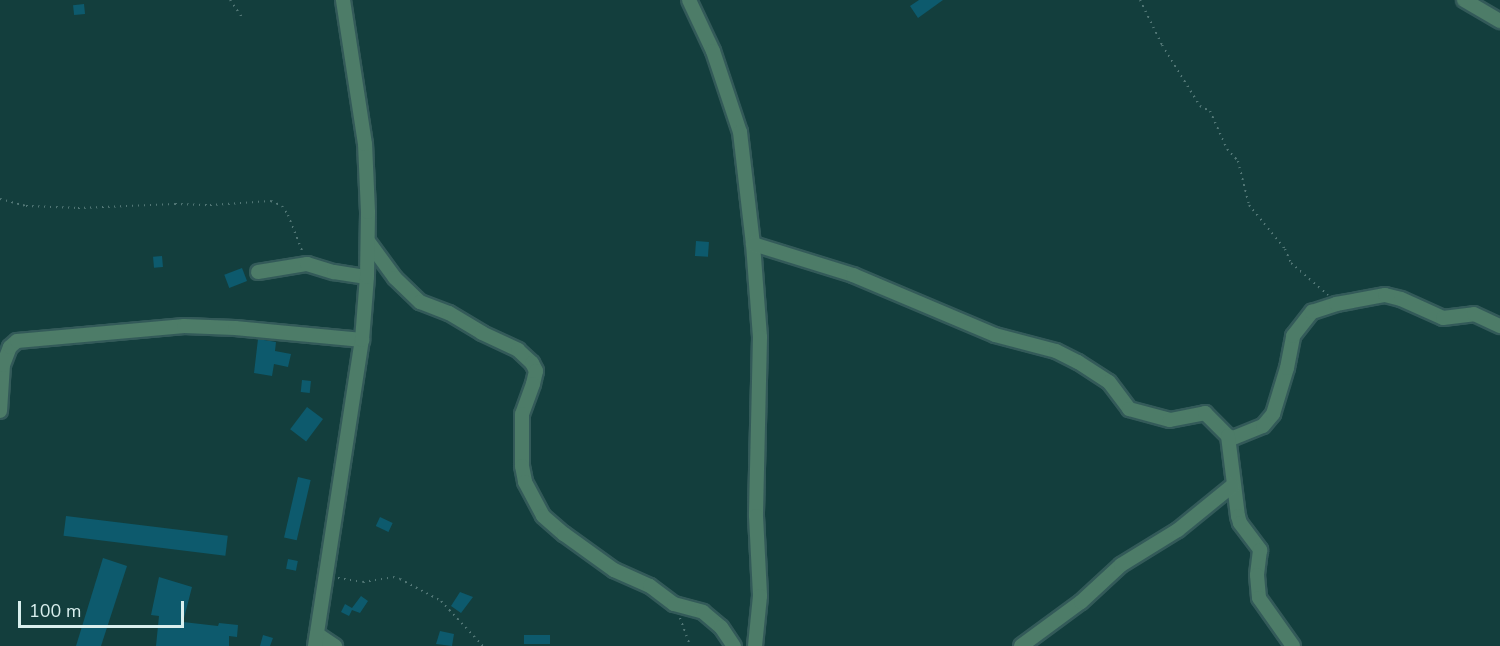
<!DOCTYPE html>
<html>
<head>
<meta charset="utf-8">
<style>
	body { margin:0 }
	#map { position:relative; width:1500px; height:646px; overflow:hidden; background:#133e3d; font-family:"Nunito Sans",sans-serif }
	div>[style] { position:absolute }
	.building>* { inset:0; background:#0d5a6d; transform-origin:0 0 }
	.path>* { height:2px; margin-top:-1px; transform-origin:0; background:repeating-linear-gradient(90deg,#527776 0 1.5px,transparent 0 6px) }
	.roads { filter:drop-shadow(2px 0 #335a59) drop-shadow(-2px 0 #335a59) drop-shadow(0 2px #335a59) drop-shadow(0 -2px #335a59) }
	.minor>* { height:14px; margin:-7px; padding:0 7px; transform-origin:7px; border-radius:7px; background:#4d7c68 }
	span { translate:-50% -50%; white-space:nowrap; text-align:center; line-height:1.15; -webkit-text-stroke:6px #133e3d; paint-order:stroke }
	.scale { position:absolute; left:18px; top:601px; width:166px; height:27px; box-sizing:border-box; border:3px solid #d9efee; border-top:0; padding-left:8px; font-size:18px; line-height:21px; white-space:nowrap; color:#d9efee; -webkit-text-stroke:4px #133e3d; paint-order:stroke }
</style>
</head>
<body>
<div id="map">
	<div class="building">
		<div style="clip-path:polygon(919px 0,943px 0,918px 18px,910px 6px)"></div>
		<div style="left:84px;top:4px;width:10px;height:11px;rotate:84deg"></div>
		<div style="left:696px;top:241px;width:13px;height:15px;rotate:4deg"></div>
		<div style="left:162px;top:256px;width:11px;height:9px;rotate:85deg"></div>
		<div style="left:242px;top:268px;width:14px;height:19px;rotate:69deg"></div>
		<div style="clip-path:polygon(258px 339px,276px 342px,275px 351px,291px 354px,288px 367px,274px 364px,272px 376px,254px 373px)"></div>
		<div style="left:302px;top:380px;width:9px;height:12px;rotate:6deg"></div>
		<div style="left:307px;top:407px;width:20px;height:28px;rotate:37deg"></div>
		<div style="left:298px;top:477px;width:13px;height:62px;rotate:13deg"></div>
		<div style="left:66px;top:516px;width:163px;height:20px;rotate:7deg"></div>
		<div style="left:380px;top:517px;width:14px;height:10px;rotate:25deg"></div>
		<div style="clip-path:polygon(103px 558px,127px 566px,101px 646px,76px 646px)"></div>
		<div style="left:288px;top:559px;width:10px;height:10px;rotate:11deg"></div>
		<div style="clip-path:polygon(159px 577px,192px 587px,183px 622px,218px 626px,219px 623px,238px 625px,237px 637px,229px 636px,229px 646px,156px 646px,159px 616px,151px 615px)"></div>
		<div style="clip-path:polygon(460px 592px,473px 597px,461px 613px,451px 606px)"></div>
		<div style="clip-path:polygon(361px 596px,368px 601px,360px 613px,352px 610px,349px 616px,341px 612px,345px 604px,352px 608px)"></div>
		<div style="clip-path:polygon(440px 631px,454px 634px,452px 646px,436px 644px)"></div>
		<div style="clip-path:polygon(263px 635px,273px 638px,270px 646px,260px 646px)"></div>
		<div style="left:524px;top:635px;width:26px;height:9px"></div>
	</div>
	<div class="path">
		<div style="left:230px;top:0;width:21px;rotate:55deg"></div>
		<div style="left:1140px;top:0;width:50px;rotate:63.9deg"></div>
		<div style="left:1162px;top:45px;width:72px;rotate:58.1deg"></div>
		<div style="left:1200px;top:106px;width:11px;rotate:27deg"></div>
		<div style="left:1210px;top:111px;width:42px;rotate:65.9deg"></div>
		<div style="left:1227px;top:149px;width:16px;rotate:47deg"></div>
		<div style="left:1238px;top:161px;width:45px;rotate:76deg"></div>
		<div style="left:1249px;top:205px;width:57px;rotate:50.7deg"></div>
		<div style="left:1285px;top:249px;width:15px;rotate:67deg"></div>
		<div style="left:1291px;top:263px;width:49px;rotate:40.9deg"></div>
		<div style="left:0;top:199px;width:27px;rotate:15deg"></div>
		<div style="left:26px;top:206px;width:52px;rotate:2.2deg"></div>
		<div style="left:78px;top:208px;width:97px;rotate:-2.4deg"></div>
		<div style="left:175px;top:204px;width:35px;rotate:2deg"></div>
		<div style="left:210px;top:205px;width:61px;rotate:-3.8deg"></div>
		<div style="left:271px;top:201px;width:12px;rotate:24deg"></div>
		<div style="left:282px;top:206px;width:11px;rotate:56deg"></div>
		<div style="left:288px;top:215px;width:41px;rotate:68.5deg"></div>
		<div style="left:338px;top:578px;width:25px;rotate:9deg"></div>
		<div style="left:363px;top:582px;width:30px;rotate:-9deg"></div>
		<div style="left:393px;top:577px;width:7px;rotate:16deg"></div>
		<div style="left:400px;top:579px;width:47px;rotate:28.2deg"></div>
		<div style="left:441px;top:601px;width:62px;rotate:47deg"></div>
		<div style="left:680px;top:618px;width:30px;rotate:70deg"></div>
	</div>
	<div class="roads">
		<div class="minor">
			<div style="left:689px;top:0;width:56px;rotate:64.8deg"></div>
			<div style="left:713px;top:51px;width:85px;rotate:71.6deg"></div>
			<div style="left:740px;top:132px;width:113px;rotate:83.4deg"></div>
			<div style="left:753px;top:244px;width:93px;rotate:85.7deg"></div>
			<div style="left:760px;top:337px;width:179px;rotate:91.3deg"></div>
			<div style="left:756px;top:516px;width:80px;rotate:87.1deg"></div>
			<div style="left:760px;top:596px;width:50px;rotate:95.7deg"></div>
			<div style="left:1464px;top:0;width:42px;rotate:30.3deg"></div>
			<div style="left:368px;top:241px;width:46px;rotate:53.9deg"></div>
			<div style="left:395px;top:278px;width:35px;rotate:44deg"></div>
			<div style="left:420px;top:302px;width:31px;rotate:21deg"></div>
			<div style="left:449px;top:313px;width:39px;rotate:31deg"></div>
			<div style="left:482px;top:333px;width:40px;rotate:25deg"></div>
			<div style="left:518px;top:350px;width:19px;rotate:43deg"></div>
			<div style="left:532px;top:363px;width:9px;rotate:63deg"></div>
			<div style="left:536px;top:371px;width:13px;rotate:103deg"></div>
			<div style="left:533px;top:384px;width:32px;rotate:110deg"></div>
			<div style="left:522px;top:414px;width:52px;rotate:90deg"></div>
			<div style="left:522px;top:466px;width:16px;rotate:79deg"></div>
			<div style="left:525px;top:482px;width:38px;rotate:62deg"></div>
			<div style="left:543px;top:516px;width:28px;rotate:41deg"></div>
			<div style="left:564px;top:534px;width:62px;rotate:35.8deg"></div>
			<div style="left:614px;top:570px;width:39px;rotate:24deg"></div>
			<div style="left:650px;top:586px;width:30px;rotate:37deg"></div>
			<div style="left:674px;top:604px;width:30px;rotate:15deg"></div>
			<div style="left:703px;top:612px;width:23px;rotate:40deg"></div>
			<div style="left:721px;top:627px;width:23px;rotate:56deg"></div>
			<div style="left:753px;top:244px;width:105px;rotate:17.2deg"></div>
			<div style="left:853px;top:275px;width:154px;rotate:22.9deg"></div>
			<div style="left:995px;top:335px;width:63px;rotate:14.7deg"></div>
			<div style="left:1056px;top:351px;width:25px;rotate:27deg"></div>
			<div style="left:1078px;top:362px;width:37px;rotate:33deg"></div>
			<div style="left:1109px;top:382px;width:34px;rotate:53deg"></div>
			<div style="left:1129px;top:409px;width:42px;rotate:15deg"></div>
			<div style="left:1170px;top:420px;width:36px;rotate:-11deg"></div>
			<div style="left:1205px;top:413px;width:33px;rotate:45deg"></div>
			<div style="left:1228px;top:436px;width:5px;rotate:22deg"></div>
			<div style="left:1233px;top:438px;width:32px;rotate:-22deg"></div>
			<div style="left:1263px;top:426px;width:16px;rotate:-50deg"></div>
			<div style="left:1273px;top:414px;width:48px;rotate:-73.1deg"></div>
			<div style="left:1287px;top:368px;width:33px;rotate:-79deg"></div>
			<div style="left:1293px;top:336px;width:31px;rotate:-52deg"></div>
			<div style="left:1312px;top:312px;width:25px;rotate:-18deg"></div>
			<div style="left:1336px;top:304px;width:50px;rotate:-10.4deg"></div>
			<div style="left:1385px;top:295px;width:16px;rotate:14deg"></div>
			<div style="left:1401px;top:299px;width:46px;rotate:24.3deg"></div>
			<div style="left:1443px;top:318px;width:31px;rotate:-7deg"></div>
			<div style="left:1474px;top:314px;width:29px;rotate:25deg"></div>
			<div style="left:258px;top:272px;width:50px;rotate:-9.3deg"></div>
			<div style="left:307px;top:264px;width:28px;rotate:17deg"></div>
			<div style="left:334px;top:272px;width:33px;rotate:9deg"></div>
			<div style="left:0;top:411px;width:46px;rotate:-86.3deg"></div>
			<div style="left:3px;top:365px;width:19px;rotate:-69deg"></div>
			<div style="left:10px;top:347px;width:9px;rotate:-41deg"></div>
			<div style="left:17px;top:341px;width:168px;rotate:-5.1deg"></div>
			<div style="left:184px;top:326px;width:51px;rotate:2.2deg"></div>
			<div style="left:235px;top:328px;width:128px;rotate:5.4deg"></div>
			<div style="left:1228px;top:436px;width:81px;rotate:82.9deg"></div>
			<div style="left:1238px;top:516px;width:7px;rotate:74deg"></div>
			<div style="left:1240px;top:523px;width:34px;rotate:53deg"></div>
			<div style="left:1260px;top:550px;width:25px;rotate:97deg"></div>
			<div style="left:1257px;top:575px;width:23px;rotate:85deg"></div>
			<div style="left:1259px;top:598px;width:59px;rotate:54.7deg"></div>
			<div style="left:317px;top:634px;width:22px;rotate:34deg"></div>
			<div style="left:315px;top:646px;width:310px;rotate:-81.3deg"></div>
			<div style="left:362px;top:340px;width:63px;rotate:-85.5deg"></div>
			<div style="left:367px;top:277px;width:65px;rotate:-89.1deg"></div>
			<div style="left:368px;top:212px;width:68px;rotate:-92.5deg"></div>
			<div style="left:365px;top:144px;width:146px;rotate:-98.7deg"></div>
			<div style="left:1021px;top:646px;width:74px;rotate:-36.3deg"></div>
			<div style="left:1081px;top:602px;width:54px;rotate:-42.8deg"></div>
			<div style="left:1121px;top:565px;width:67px;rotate:-31.6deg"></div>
			<div style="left:1178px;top:530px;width:70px;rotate:-39.2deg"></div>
		</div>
	</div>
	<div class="scale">100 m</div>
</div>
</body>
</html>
